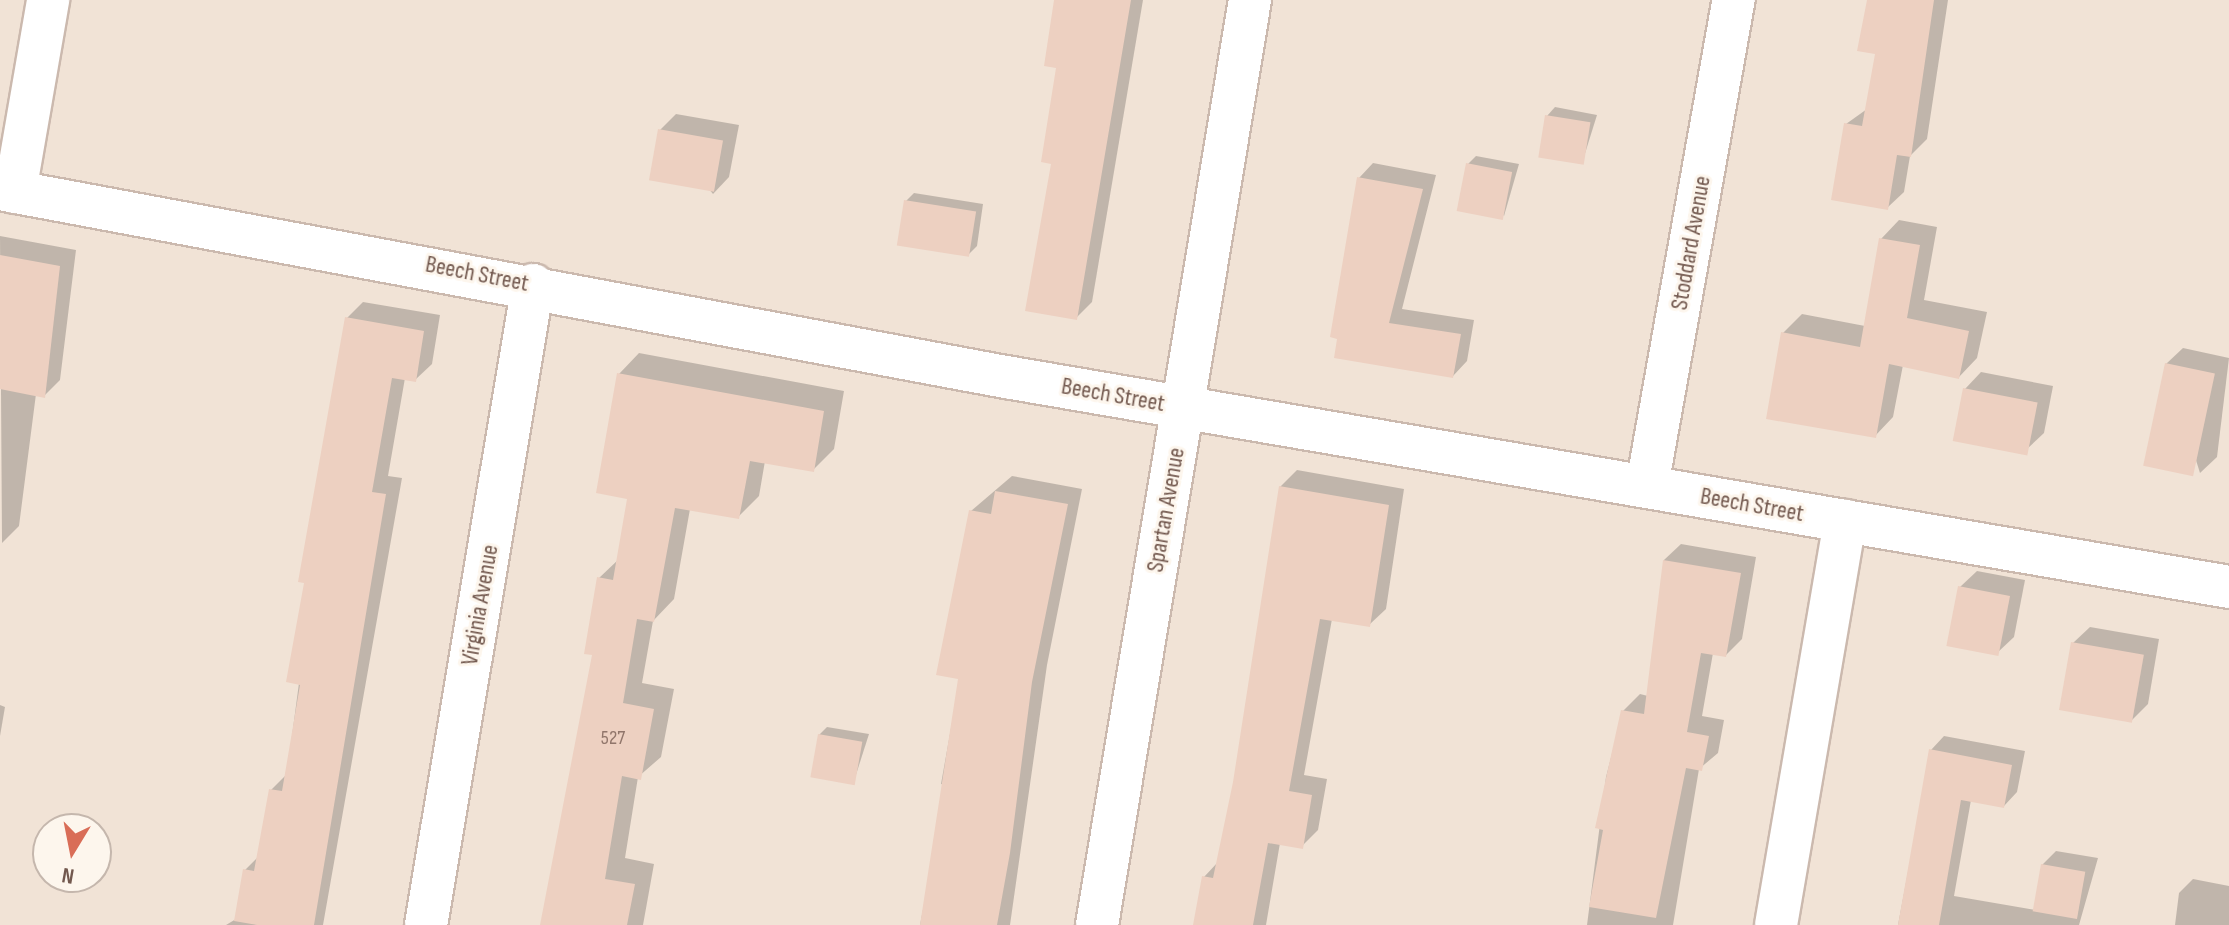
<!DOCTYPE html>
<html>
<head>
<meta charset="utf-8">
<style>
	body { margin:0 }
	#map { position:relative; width:2229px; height:925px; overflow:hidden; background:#faf2e7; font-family:"Sofia Sans Condensed",sans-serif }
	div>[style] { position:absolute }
	.residential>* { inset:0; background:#f1e3d6 }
	.shadow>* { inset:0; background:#0003 }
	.building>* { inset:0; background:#edd0c1; transform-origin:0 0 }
	.roads { filter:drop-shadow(2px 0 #cbb9ae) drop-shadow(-2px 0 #cbb9ae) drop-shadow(0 2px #cbb9ae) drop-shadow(0 -2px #cbb9ae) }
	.street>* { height:42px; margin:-21px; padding:0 21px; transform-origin:21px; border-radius:21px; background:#fff }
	span { translate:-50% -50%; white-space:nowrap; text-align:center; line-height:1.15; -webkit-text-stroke:6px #fdf6ed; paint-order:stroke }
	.number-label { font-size:20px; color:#91766b }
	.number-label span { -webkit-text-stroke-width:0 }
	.street-label { font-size:24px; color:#72584e }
	.north { position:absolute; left:32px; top:813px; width:80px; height:80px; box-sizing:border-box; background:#fdf6ed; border:2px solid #c5b7ad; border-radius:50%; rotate:190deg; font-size:22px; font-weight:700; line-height:32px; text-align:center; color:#72584e }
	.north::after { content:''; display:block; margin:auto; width:28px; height:36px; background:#d96d57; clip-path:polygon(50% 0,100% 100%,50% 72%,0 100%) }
</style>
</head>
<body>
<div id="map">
	<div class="residential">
		<div style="clip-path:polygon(evenodd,0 0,2229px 0,2229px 925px,0 925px,0 0,48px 829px,96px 829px,96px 877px,48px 877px,48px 829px)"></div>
	</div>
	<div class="shadow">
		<div style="clip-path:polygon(1056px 0,1143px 0,1092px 302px,1076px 318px)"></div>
		<div style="clip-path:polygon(1869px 0,1948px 0,1927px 139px,1910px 156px,1904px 192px,1887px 208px,1846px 124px,1867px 109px,1877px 52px)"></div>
		<div style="clip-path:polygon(1555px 107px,1597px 115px,1582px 163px,1547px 116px)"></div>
		<div style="clip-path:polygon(676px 114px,739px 125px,729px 177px,713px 194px,660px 130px)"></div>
		<div style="clip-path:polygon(1476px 156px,1519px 164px,1504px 216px,1468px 164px)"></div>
		<div style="clip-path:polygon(1373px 163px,1436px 175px,1402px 309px,1474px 320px,1467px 361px,1453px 376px,1336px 356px,1359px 178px)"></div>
		<div style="clip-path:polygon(914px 193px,983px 204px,977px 246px,969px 254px,906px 201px)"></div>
		<div style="clip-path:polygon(1899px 220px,1937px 227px,1924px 300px,1987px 312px,1977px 358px,1959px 377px,1903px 365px,1893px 417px,1875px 436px,1783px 333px,1802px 314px,1865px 326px,1881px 239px)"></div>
		<div style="clip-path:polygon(0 236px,76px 250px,60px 380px,44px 396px,36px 394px,19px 526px,2px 543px)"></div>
		<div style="clip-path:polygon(363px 302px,440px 315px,432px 364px,415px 380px,405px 378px,388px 476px,402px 478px,323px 925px,226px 925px,236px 919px,245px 870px,259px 856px,271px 790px,287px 774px,347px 318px)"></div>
		<div style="clip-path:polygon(2183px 348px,2229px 358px,2217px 457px,2200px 473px,2166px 364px)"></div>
		<div style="clip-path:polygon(639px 353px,844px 391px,834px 449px,813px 470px,765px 461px,759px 496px,738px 517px,690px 509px,674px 599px,653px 621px,642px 683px,674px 689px,661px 757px,638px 777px,625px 858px,654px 864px,643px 925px,545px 925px,595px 654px,599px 578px,619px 559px,630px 497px,619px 374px)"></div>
		<div style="clip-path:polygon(1981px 372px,2053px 386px,2044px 433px,2027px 449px,1965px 389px)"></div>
		<div style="clip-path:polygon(1297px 470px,1404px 489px,1386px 609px,1369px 625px,1332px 619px,1304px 775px,1327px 779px,1318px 830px,1302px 846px,1280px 843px,1266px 925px,1197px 925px,1204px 877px,1218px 862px,1235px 782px,1280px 487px)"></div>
		<div style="clip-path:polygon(1012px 476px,1082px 489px,1047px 665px,1010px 925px,920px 925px,947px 785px,941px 784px,960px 678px,971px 511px)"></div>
		<div style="clip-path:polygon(1681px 544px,1756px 557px,1742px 639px,1726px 655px,1713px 653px,1702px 716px,1724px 720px,1718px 753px,1699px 769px,1673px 925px,1587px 925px,1606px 777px,1623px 711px,1640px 694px,1648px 696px,1664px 560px)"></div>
		<div style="clip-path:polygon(1977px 571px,2025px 580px,2014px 637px,1997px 653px,1960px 587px)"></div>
		<div style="clip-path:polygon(2090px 627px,2159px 639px,2148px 704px,2131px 721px,2073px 643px)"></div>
		<div style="clip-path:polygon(0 705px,5px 707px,0 736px)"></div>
		<div style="clip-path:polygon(827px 727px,869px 734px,853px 784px,819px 735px)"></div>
		<div style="clip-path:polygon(1944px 736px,2025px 751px,2017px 792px,2004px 806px,1971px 800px,1954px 896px,2035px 910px,2042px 865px,2056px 851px,2098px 858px,2079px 925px,1898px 925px,1931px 750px)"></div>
		<div style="clip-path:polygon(2193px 879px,2229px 886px,2229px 925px,2175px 925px,2179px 893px)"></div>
	</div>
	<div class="building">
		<div style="clip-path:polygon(1054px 0,1131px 0,1077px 320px,1025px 311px,1051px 164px,1041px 162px,1056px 68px,1044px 66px)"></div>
		<div style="clip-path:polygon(1867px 0,1934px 0,1911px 157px,1897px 155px,1888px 210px,1831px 200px,1844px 123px,1862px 126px,1875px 54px,1857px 51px)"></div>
		<div style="left:1545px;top:115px;width:46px;height:43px;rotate:9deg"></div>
		<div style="left:658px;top:129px;width:66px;height:52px;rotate:10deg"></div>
		<div style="left:1466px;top:163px;width:47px;height:49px;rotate:11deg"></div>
		<div style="clip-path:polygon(1357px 177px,1423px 189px,1389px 323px,1461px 334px,1453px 378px,1334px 358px,1337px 339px,1330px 337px)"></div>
		<div style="left:904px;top:200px;width:73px;height:46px;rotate:9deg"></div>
		<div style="clip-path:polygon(1879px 238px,1920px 245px,1907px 318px,1969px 331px,1959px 379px,1889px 364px,1876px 438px,1766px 419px,1781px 332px,1860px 347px)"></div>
		<div style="clip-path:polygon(0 255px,60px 266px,45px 398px,0 389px)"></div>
		<div style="clip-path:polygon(345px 317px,424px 331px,416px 382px,392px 378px,372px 492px,386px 494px,314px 925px,257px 925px,234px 921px,243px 869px,254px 871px,269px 789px,282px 791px,300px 685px,286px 682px,304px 583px,298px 582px)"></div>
		<div style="left:2165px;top:363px;width:51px;height:105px;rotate:12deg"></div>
		<div style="clip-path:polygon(617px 373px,824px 411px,814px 472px,750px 461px,739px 519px,675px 508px,654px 622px,637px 619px,623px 703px,654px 709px,641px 780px,622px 776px,605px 879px,635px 884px,627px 925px,540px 925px,592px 655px,584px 654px,597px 577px,613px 580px,627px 499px,596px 493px)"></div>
		<div style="left:1963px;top:388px;width:76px;height:54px;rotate:11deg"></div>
		<div style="clip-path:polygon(1279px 486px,1389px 505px,1370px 627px,1320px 619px,1289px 791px,1312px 795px,1303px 849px,1268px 843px,1253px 925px,1193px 925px,1202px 876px,1213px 878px,1233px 782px)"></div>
		<div style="clip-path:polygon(995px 491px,1068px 504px,1032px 682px,1010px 853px,997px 925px,920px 925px,958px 679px,936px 675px,969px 510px,991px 514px)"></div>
		<div style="clip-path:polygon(1663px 560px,1741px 573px,1726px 657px,1701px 653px,1687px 732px,1709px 736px,1702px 771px,1686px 768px,1656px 918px,1589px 907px,1603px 830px,1595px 828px,1621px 710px,1644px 714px)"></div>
		<div style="left:1958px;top:586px;width:53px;height:61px;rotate:11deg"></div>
		<div style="left:2071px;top:642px;width:74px;height:69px;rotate:10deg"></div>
		<div style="left:818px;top:734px;width:45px;height:44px;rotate:10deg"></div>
		<div style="clip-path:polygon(1929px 749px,2012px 765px,2004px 808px,1961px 800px,1939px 925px,1898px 925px)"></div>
		<div style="left:2041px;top:864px;width:45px;height:48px;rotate:10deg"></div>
	</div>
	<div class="roads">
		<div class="street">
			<div style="left:0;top:189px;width:1023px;rotate:10.59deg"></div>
			<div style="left:1006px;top:377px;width:1241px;rotate:9.74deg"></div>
			<div style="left:15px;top:192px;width:195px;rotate:-80.2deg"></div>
			<div style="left:1647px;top:486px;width:494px;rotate:-79.9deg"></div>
			<div style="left:426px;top:925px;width:649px;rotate:-80.51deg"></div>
			<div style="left:1097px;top:925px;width:938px;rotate:-80.61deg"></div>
			<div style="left:1776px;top:925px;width:410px;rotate:-80.3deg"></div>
		</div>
	</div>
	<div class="number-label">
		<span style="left:613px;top:738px">527</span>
	</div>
	<div class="street-label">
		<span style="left:1691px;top:243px;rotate:-80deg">Stoddard Avenue</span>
		<span style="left:477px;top:274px;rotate:11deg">Beech Street</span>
		<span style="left:1113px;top:395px;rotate:10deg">Beech Street</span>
		<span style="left:1752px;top:505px;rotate:10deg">Beech Street</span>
		<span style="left:1166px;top:510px;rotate:-80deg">Spartan Avenue</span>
		<span style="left:480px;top:605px;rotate:-80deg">Virginia Avenue</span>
	</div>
	<div class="north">N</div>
</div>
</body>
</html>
